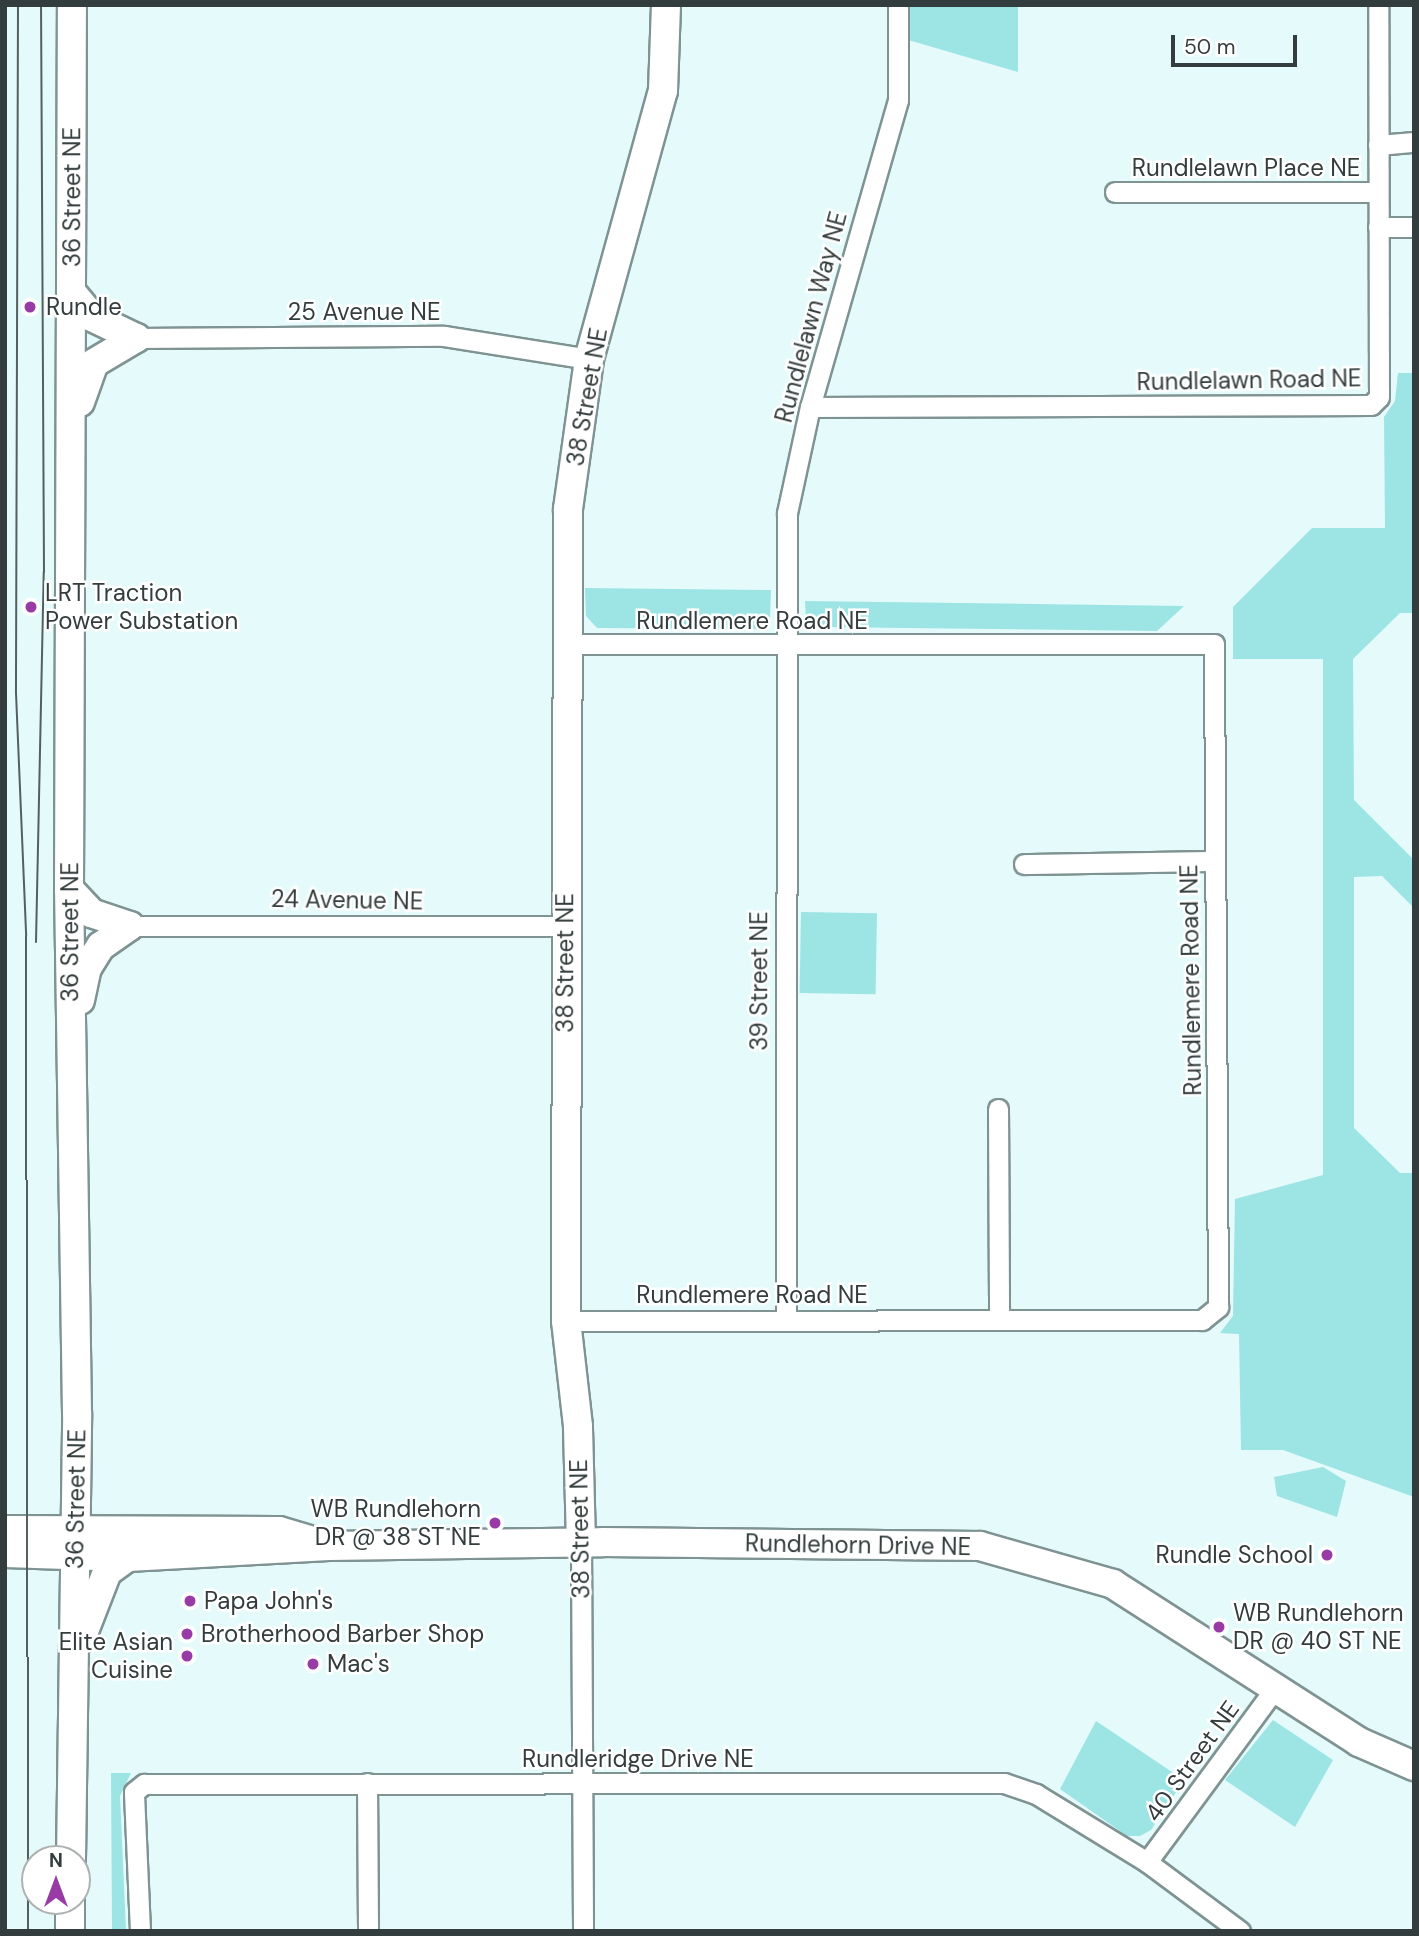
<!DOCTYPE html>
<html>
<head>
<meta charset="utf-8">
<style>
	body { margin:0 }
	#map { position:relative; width:1419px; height:1936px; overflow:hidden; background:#e5fafa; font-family:"DM Sans",sans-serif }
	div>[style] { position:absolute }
	.green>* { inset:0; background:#9de4e5; transform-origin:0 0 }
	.roads { filter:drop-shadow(2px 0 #7f9393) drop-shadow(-2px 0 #7f9393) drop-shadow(0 2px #7f9393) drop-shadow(0 -2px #7f9393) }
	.street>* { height:19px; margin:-9.5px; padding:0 9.5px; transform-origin:9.5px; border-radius:9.5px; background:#fff }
	.secondary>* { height:28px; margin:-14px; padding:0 14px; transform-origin:14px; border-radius:14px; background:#fff }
	.tram>* { height:2px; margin:-1px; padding:0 1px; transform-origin:1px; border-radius:1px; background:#545f5f }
	.dots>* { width:19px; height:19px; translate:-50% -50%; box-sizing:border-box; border:4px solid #fff; border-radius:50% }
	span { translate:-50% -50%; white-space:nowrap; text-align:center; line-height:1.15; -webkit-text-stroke:5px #fff; paint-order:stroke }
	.street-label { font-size:24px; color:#343d3d }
	.poi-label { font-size:24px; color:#343d3d }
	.left { translate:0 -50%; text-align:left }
	.right { translate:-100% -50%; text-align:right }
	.frame { position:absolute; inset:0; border:7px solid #343d3d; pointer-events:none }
	.north { position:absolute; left:21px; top:1845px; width:70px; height:70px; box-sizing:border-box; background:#fff; border:2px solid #aeb1b1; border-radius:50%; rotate:0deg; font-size:19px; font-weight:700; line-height:28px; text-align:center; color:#343d3d }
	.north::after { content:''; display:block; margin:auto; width:24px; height:32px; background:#993ba5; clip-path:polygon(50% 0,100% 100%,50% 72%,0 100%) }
	.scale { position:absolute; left:1171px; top:35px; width:126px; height:32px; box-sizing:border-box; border:4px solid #343d3d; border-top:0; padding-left:9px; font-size:21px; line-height:24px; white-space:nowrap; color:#343d3d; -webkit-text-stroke:5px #fff; paint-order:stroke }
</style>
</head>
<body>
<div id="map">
	<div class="green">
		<div style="clip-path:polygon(898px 5px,1018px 5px,1018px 72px,898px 37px)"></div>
		<div style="clip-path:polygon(1398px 373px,1414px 373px,1414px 613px,1400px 613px,1353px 659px,1354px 800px,1414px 860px,1414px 908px,1382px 876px,1354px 877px,1354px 1128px,1400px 1173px,1414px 1173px,1414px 1497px,1283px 1450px,1241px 1450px,1239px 1334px,1220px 1333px,1233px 1316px,1235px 1199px,1323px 1175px,1323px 659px,1233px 659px,1233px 607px,1312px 528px,1385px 528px,1384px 417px,1395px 401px)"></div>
		<div style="clip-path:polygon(585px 588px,771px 590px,770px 617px,756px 629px,597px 628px,586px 616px)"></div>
		<div style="clip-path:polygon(805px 601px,1184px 606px,1157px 631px,817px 627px,806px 618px)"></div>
		<div style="left:801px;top:912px;width:76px;height:81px;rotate:1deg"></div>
		<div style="clip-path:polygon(1323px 1467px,1346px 1481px,1337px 1517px,1277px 1496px,1274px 1477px)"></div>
		<div style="clip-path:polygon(1273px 1720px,1333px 1760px,1295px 1827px,1225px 1780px)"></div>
		<div style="clip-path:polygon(1096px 1721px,1184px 1780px,1151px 1830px,1140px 1836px,1127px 1836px,1060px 1789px)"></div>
		<div style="clip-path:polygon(111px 1773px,131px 1773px,120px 1796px,126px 1931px,112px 1931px)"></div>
	</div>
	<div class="roads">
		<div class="street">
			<div style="left:1378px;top:145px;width:36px;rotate:-5deg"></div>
			<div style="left:1115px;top:192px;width:262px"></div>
			<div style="left:1378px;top:227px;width:36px"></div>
			<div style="left:136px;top:338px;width:308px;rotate:-0.4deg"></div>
			<div style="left:444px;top:336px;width:147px;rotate:9deg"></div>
			<div style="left:810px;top:407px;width:561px;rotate:-0.2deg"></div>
			<div style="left:1371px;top:405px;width:11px;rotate:-45deg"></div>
			<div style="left:1379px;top:397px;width:392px;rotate:-90.1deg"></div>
			<div style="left:1024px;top:864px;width:191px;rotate:-0.9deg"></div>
			<div style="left:130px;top:926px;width:434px"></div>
			<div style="left:998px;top:1109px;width:209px;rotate:89.7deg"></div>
			<div style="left:786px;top:1318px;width:805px;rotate:-89.93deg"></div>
			<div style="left:787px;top:513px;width:108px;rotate:-77.8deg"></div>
			<div style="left:810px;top:407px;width:319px;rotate:-74deg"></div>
			<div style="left:898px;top:100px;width:95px;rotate:-90deg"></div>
			<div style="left:566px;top:1321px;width:636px;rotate:-0.09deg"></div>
			<div style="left:1202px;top:1320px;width:21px;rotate:-39deg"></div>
			<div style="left:1218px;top:1307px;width:663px;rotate:-90.35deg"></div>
			<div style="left:1214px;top:644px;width:648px;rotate:180deg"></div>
			<div style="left:581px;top:1543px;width:388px;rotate:89.7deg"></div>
			<div style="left:367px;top:1783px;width:148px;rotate:89.6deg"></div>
			<div style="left:1147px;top:1862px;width:217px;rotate:-53.6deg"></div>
			<div style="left:140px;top:1931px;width:139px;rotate:-92.5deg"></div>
			<div style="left:134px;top:1792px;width:13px;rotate:-39deg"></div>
			<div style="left:144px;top:1784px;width:860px;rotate:-0.07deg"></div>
			<div style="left:1004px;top:1783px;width:34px;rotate:19deg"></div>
			<div style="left:1036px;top:1794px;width:130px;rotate:31.5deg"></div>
			<div style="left:1147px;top:1862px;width:116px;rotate:36.6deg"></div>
		</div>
		<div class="secondary">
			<div style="left:73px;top:294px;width:30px;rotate:50deg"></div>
			<div style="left:92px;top:317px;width:49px;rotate:25.5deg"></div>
			<div style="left:80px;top:402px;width:41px;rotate:-70.3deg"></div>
			<div style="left:94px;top:363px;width:49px;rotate:-30.8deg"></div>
			<div style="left:69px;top:889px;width:33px;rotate:47deg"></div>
			<div style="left:91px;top:913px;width:41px;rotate:18.4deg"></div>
			<div style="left:80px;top:1000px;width:33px;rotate:-78deg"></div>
			<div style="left:87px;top:968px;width:26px;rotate:-58deg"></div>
			<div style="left:101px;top:946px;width:35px;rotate:-35deg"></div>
			<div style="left:5px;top:1530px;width:274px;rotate:0.2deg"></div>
			<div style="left:279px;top:1531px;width:43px;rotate:16.3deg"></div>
			<div style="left:581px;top:1543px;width:117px;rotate:-91.5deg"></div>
			<div style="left:578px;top:1426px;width:106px;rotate:-96.5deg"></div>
			<div style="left:566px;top:1321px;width:812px;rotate:-89.86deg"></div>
			<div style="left:568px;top:509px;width:151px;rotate:-82deg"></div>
			<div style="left:589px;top:359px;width:278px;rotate:-74.6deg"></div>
			<div style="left:663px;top:91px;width:86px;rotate:-88deg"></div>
			<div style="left:5px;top:1553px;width:123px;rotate:1.9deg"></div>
			<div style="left:128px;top:1557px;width:201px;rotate:-3.1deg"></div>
			<div style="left:329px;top:1546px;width:274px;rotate:-0.8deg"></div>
			<div style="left:603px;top:1542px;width:377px;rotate:0.6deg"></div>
			<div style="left:980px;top:1546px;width:138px;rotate:15.9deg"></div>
			<div style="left:1113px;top:1584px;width:292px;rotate:32.7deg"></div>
			<div style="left:1359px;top:1742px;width:60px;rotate:23.6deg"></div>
			<div style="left:81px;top:1639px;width:72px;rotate:-68.8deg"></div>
			<div style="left:107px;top:1572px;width:26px;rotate:-36deg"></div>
			<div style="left:71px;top:1859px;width:446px;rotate:-89.2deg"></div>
			<div style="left:77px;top:1413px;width:524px;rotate:-90.87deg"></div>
			<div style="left:69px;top:889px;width:884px;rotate:-89.81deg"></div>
			<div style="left:70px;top:1931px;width:30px;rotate:-90deg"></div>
		</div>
	</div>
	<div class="tram">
		<div style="left:18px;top:5px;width:688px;rotate:90.17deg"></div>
		<div style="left:16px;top:693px;width:243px;rotate:87.6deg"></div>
		<div style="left:26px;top:936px;width:995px;rotate:89.88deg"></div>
		<div style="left:36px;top:942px;width:370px;rotate:-88.8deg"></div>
		<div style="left:44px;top:572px;width:567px;rotate:-90.3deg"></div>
	</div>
	<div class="dots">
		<div style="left:30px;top:307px;background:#993ba5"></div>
		<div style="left:31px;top:607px;background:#993ba5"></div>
		<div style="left:495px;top:1523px;background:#993ba5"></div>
		<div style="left:1327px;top:1555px;background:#993ba5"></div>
		<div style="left:190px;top:1601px;background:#993ba5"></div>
		<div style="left:1219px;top:1627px;background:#993ba5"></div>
		<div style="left:187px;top:1634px;background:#993ba5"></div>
		<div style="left:187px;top:1656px;background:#993ba5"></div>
		<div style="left:313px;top:1664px;background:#993ba5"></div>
	</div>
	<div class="street-label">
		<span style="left:1246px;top:168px">Rundlelawn Place NE</span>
		<span style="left:72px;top:197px;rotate:-90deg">36 Street NE</span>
		<span style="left:364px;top:312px">25 Avenue NE</span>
		<span style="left:811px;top:317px;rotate:-75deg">Rundlelawn Way NE</span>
		<span style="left:1249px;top:380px;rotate:-1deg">Rundlelawn Road NE</span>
		<span style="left:587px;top:397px;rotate:-80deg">38 Street NE</span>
		<span style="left:752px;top:621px">Rundlemere Road NE</span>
		<span style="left:347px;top:900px;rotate:1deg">24 Avenue NE</span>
		<span style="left:70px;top:932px;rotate:-90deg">36 Street NE</span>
		<span style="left:565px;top:963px;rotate:-90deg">38 Street NE</span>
		<span style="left:1191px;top:980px;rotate:-91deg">Rundlemere Road NE</span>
		<span style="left:759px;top:981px;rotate:-90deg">39 Street NE</span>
		<span style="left:752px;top:1295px">Rundlemere Road NE</span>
		<span style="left:76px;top:1499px;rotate:-89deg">36 Street NE</span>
		<span style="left:580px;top:1529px;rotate:-91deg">38 Street NE</span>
		<span style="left:858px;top:1545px;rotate:1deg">Rundlehorn Drive NE</span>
		<span style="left:638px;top:1759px">Rundleridge Drive NE</span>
		<span style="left:1192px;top:1761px;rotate:-54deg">40 Street NE</span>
	</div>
	<div class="poi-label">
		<span class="left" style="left:46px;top:307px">Rundle</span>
		<span class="left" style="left:45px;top:607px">LRT Traction<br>Power Substation</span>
		<span class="right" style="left:481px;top:1523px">WB Rundlehorn<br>DR @ 38 ST NE</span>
		<span class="right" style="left:1313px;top:1555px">Rundle School</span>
		<span class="left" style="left:204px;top:1601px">Papa John's</span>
		<span class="left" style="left:1233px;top:1627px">WB Rundlehorn<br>DR @ 40 ST NE</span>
		<span class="left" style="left:201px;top:1634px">Brotherhood Barber Shop</span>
		<span class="right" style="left:173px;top:1656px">Elite Asian<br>Cuisine</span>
		<span class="left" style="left:327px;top:1664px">Mac's</span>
	</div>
	<div class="frame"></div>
	<div class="north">N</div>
	<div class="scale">50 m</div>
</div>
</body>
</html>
